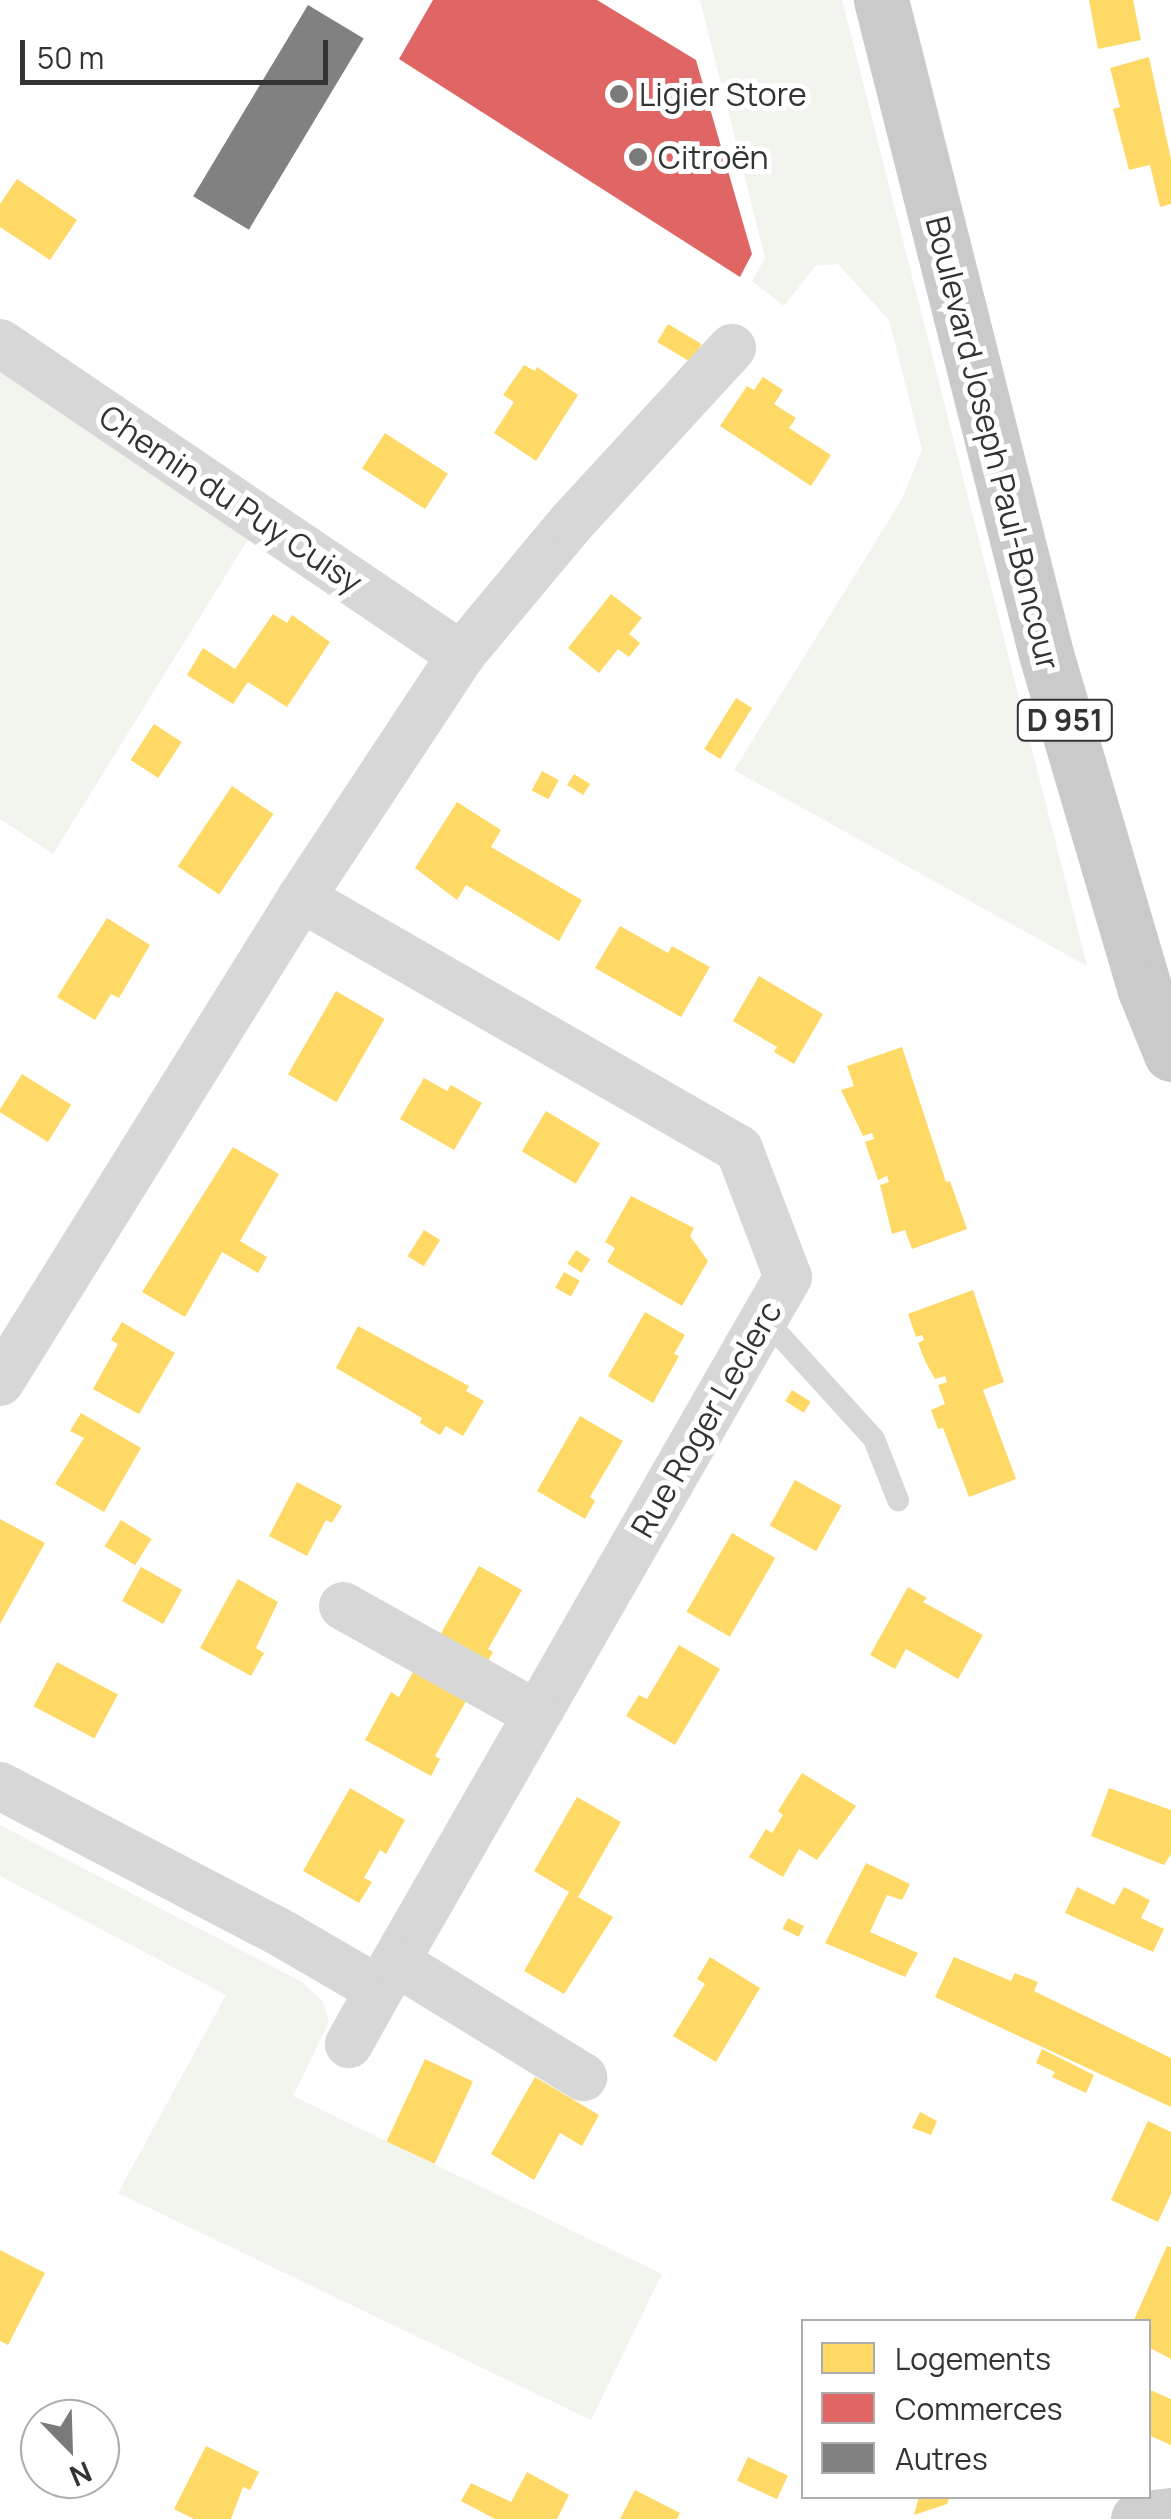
<!DOCTYPE html>
<html>
<head>
<meta charset="utf-8">
<style>
	body { margin:0 }
	#map { position:relative; width:1171px; height:2519px; overflow:hidden; background:#fff; font-family:Manrope,sans-serif }
	div>[style] { position:absolute }
	.green>* { inset:0; background:#f1f5ed }
	.homes>* { inset:0; background:#ffd966; transform-origin:0 0 }
	.shops>* { inset:0; background:#e06666 }
	.building>* { inset:0; background:#818181; transform-origin:0 0 }
	.lane>* { height:22px; margin:-11px; padding:0 11px; transform-origin:11px; border-radius:11px; background:#d7d7d7 }
	.street>* { height:48px; margin:-24px; padding:0 24px; transform-origin:24px; border-radius:24px; background:#d7d7d7 }
	.secondary>* { height:55px; margin:-27.5px; padding:0 27.5px; transform-origin:27.5px; border-radius:27.5px; background:#d0d0d0 }
	.primary>* { height:55px; margin:-27.5px; padding:0 27.5px; transform-origin:27.5px; border-radius:27.5px; background:#cacaca }
	.dots>* { width:28px; height:28px; translate:-50% -50%; box-sizing:border-box; border:5px solid #fff; border-radius:50% }
	span { translate:-50% -50%; white-space:nowrap; text-align:center; line-height:1.15; -webkit-text-stroke:10px #fff; paint-order:stroke }
	.shield-label span { padding:2px 8px; background:#fff; border:2px solid; border-radius:8px; -webkit-text-stroke-width:0 }
	.shield-label { font-size:30px; color:#333; font-weight:700 }
	.poi-label { font-size:32px; color:#333 }
	.left { translate:0 -50%; text-align:left }
	.street-label { font-size:32px; color:#333 }
	.legend { position:absolute; left:801px; top:2319px; width:350px; height:180px; box-sizing:border-box; background:#fff; border:2px solid #adadad; margin:0; padding:12px 18px; list-style:none; font-size:30px; color:#333 }
	.legend li { display:flex; align-items:center; gap:20px; height:50px }
	.legend b { width:50px; border:2px solid #adadad }
	.north { position:absolute; left:20px; top:2399px; width:100px; height:100px; box-sizing:border-box; background:#fff; border:2px solid #adadad; border-radius:50%; rotate:157deg; font-size:28px; font-weight:700; line-height:40px; text-align:center; color:#333 }
	.north::after { content:''; display:block; margin:auto; width:35px; height:45px; background:#7a7a7a; clip-path:polygon(50% 0,100% 100%,50% 72%,0 100%) }
	.scale { position:absolute; left:20px; top:40px; width:308px; height:45px; box-sizing:border-box; border:5px solid #333; border-top:0; padding-left:12px; font-size:30px; line-height:35px; white-space:nowrap; color:#333; -webkit-text-stroke:8px #fff; paint-order:stroke }
</style>
</head>
<body>
<div id="map">
	<div class="green">
		<div style="clip-path:polygon(700px 0,842px 0,1087px 966px,734px 770px,902px 499px,922px 450px,889px 320px,838px 264px,815px 266px,784px 306px,752px 281px,765px 258px)"></div>
		<div style="clip-path:polygon(0 372px,252px 533px,53px 854px,0 819px)"></div>
		<div style="clip-path:polygon(0 1825px,302px 1982px,323px 2002px,329px 2022px,293px 2096px,662px 2274px,591px 2420px,118px 2193px,226px 1995px,0 1876px)"></div>
	</div>
	<div class="homes">
		<div style="clip-path:polygon(1089px 0,1133px 0,1141px 40px,1098px 49px)"></div>
		<div style="clip-path:polygon(1149px 57px,1171px 159px,1171px 204px,1160px 207px,1150px 165px,1129px 170px,1113px 109px,1120px 107px,1110px 68px)"></div>
		<div style="clip-path:polygon(17px 179px,77px 220px,50px 260px,0 227px,0 204px)"></div>
		<div style="left:668px;top:324px;width:39px;height:21px;rotate:31deg"></div>
		<div style="clip-path:polygon(524px 365px,535px 371px,537px 367px,578px 395px,536px 461px,494px 433px,514px 402px,503px 395px)"></div>
		<div style="clip-path:polygon(763px 377px,783px 390px,774px 404px,796px 418px,789px 428px,831px 455px,811px 486px,720px 426px,747px 386px,754px 390px)"></div>
		<div style="left:385px;top:433px;width:75px;height:42px;rotate:33deg"></div>
		<div style="clip-path:polygon(611px 594px,642px 618px,629px 634px,640px 643px,629px 657px,618px 649px,599px 673px,568px 648px)"></div>
		<div style="clip-path:polygon(273px 614px,287px 623px,292px 615px,330px 642px,287px 707px,248px 682px,233px 704px,187px 675px,203px 648px,235px 669px)"></div>
		<div style="left:736px;top:698px;width:19px;height:60px;rotate:32deg"></div>
		<div style="left:154px;top:724px;width:33px;height:43px;rotate:33deg"></div>
		<div style="left:542px;top:771px;width:19px;height:22px;rotate:28deg"></div>
		<div style="left:574px;top:774px;width:19px;height:13px;rotate:32deg"></div>
		<div style="left:232px;top:786px;width:50px;height:97px;rotate:34deg"></div>
		<div style="clip-path:polygon(457px 802px,501px 830px,491px 847px,582px 900px,559px 941px,466px 885px,457px 900px,415px 868px)"></div>
		<div style="clip-path:polygon(107px 918px,150px 945px,119px 998px,111px 994px,95px 1020px,57px 997px)"></div>
		<div style="clip-path:polygon(620px 926px,668px 953px,672px 946px,710px 967px,681px 1017px,595px 968px)"></div>
		<div style="clip-path:polygon(759px 976px,823px 1014px,794px 1064px,774px 1052px,777px 1047px,733px 1021px)"></div>
		<div style="left:336px;top:991px;width:56px;height:96px;rotate:30deg"></div>
		<div style="clip-path:polygon(902px 1047px,946px 1182px,950px 1181px,967px 1229px,912px 1249px,905px 1230px,892px 1234px,880px 1185px,889px 1182px,887px 1176px,878px 1180px,865px 1142px,874px 1139px,872px 1133px,863px 1136px,841px 1090px,854px 1086px,847px 1066px)"></div>
		<div style="left:22px;top:1074px;width:58px;height:44px;rotate:32deg"></div>
		<div style="clip-path:polygon(424px 1078px,447px 1091px,451px 1085px,482px 1103px,454px 1150px,400px 1119px)"></div>
		<div style="left:546px;top:1111px;width:63px;height:47px;rotate:31deg"></div>
		<div style="clip-path:polygon(233px 1147px,279px 1174px,240px 1241px,267px 1257px,258px 1273px,222px 1252px,185px 1317px,142px 1292px)"></div>
		<div style="clip-path:polygon(631px 1196px,694px 1228px,690px 1236px,708px 1261px,682px 1306px,607px 1262px,615px 1248px,605px 1242px)"></div>
		<div style="left:424px;top:1230px;width:19px;height:31px;rotate:32deg"></div>
		<div style="left:576px;top:1250px;width:17px;height:16px;rotate:33deg"></div>
		<div style="left:564px;top:1272px;width:18px;height:18px;rotate:29deg"></div>
		<div style="clip-path:polygon(973px 1290px,1004px 1382px,983px 1390px,1016px 1479px,969px 1497px,943px 1428px,938px 1429px,931px 1410px,945px 1404px,938px 1385px,947px 1382px,945px 1376px,935px 1379px,926px 1363px,918px 1343px,924px 1340px,922px 1335px,916px 1337px,908px 1314px)"></div>
		<div style="clip-path:polygon(645px 1312px,685px 1335px,674px 1354px,679px 1356px,653px 1403px,608px 1376px)"></div>
		<div style="clip-path:polygon(122px 1322px,175px 1353px,139px 1414px,93px 1389px,118px 1344px,111px 1340px)"></div>
		<div style="clip-path:polygon(358px 1326px,469px 1386px,466px 1391px,484px 1401px,463px 1436px,446px 1426px,440px 1435px,420px 1423px,422px 1418px,336px 1368px)"></div>
		<div style="left:792px;top:1390px;width:22px;height:13px;rotate:32deg"></div>
		<div style="clip-path:polygon(81px 1413px,141px 1448px,104px 1512px,55px 1484px,84px 1438px,70px 1431px)"></div>
		<div style="clip-path:polygon(580px 1416px,623px 1441px,590px 1497px,595px 1501px,585px 1519px,537px 1491px)"></div>
		<div style="left:795px;top:1480px;width:53px;height:52px;rotate:29deg"></div>
		<div style="clip-path:polygon(297px 1482px,342px 1506px,332px 1523px,326px 1520px,307px 1556px,269px 1536px)"></div>
		<div style="clip-path:polygon(0 1519px,45px 1543px,0 1624px)"></div>
		<div style="left:121px;top:1520px;width:36px;height:31px;rotate:32deg"></div>
		<div style="left:732px;top:1533px;width:50px;height:91px;rotate:30deg"></div>
		<div style="clip-path:polygon(479px 1566px,522px 1590px,488px 1649px,493px 1652px,484px 1668px,436px 1642px)"></div>
		<div style="left:141px;top:1567px;width:47px;height:39px;rotate:29deg"></div>
		<div style="clip-path:polygon(238px 1579px,278px 1602px,256px 1648px,264px 1653px,251px 1676px,200px 1648px)"></div>
		<div style="clip-path:polygon(908px 1587px,927px 1598px,923px 1602px,983px 1635px,958px 1679px,906px 1649px,895px 1669px,870px 1655px)"></div>
		<div style="clip-path:polygon(679px 1645px,720px 1669px,675px 1745px,626px 1716px,639px 1695px,647px 1699px)"></div>
		<div style="left:57px;top:1662px;width:69px;height:50px;rotate:28deg"></div>
		<div style="clip-path:polygon(417px 1665px,470px 1694px,435px 1756px,440px 1759px,431px 1776px,365px 1740px,391px 1692px,399px 1697px)"></div>
		<div style="clip-path:polygon(802px 1773px,856px 1806px,817px 1860px,799px 1849px,783px 1877px,749px 1857px,766px 1829px,772px 1833px,783px 1815px,778px 1811px)"></div>
		<div style="clip-path:polygon(350px 1788px,405px 1820px,386px 1854px,380px 1850px,364px 1878px,372px 1882px,359px 1903px,303px 1871px)"></div>
		<div style="clip-path:polygon(1109px 1788px,1171px 1810px,1171px 1854px,1164px 1865px,1091px 1836px)"></div>
		<div style="clip-path:polygon(577px 1797px,621px 1822px,578px 1897px,613px 1917px,564px 1994px,524px 1971px,569px 1892px,534px 1871px)"></div>
		<div style="clip-path:polygon(866px 1863px,910px 1884px,902px 1900px,887px 1895px,870px 1932px,918px 1953px,905px 1977px,825px 1943px)"></div>
		<div style="clip-path:polygon(1077px 1887px,1114px 1905px,1124px 1887px,1150px 1900px,1141px 1918px,1164px 1929px,1153px 1952px,1065px 1913px)"></div>
		<div style="left:788px;top:1918px;width:18px;height:12px;rotate:27deg"></div>
		<div style="clip-path:polygon(710px 1957px,760px 1988px,716px 2062px,673px 2036px,705px 1984px,697px 1979px)"></div>
		<div style="clip-path:polygon(954px 1957px,1011px 1981px,1015px 1973px,1038px 1982px,1034px 1991px,1171px 2058px,1171px 2107px,935px 1997px)"></div>
		<div style="clip-path:polygon(1042px 2049px,1094px 2075px,1086px 2093px,1052px 2077px,1055px 2072px,1036px 2063px)"></div>
		<div style="left:425px;top:2059px;width:53px;height:91px;rotate:25deg"></div>
		<div style="clip-path:polygon(535px 2077px,599px 2115px,582px 2146px,560px 2133px,534px 2180px,491px 2154px)"></div>
		<div style="clip-path:polygon(920px 2112px,937px 2121px,931px 2135px,912px 2128px)"></div>
		<div style="clip-path:polygon(1148px 2121px,1171px 2132px,1171px 2194px,1158px 2222px,1111px 2200px)"></div>
		<div style="clip-path:polygon(1167px 2246px,1171px 2247px,1171px 2359px,1148px 2347px,1148px 2322px,1133px 2322px)"></div>
		<div style="clip-path:polygon(0 2250px,45px 2273px,8px 2345px,0 2341px)"></div>
		<div style="clip-path:polygon(1148px 2389px,1171px 2399px,1171px 2445px,1148px 2435px)"></div>
		<div style="clip-path:polygon(206px 2446px,259px 2472px,250px 2490px,243px 2487px,231px 2519px,194px 2519px,174px 2509px)"></div>
		<div style="left:748px;top:2457px;width:44px;height:26px;rotate:25deg"></div>
		<div style="clip-path:polygon(527px 2472px,569px 2495px,557px 2519px,495px 2519px,461px 2501px,471px 2483px,511px 2502px)"></div>
		<div style="clip-path:polygon(635px 2490px,680px 2513px,677px 2519px,620px 2519px)"></div>
		<div style="clip-path:polygon(919px 2496px,950px 2496px,947px 2504px,914px 2515px)"></div>
	</div>
	<div class="shops">
		<div style="clip-path:polygon(433px 0,597px 0,696px 60px,752px 254px,740px 277px,399px 59px)"></div>
	</div>
	<div class="building">
		<div style="left:308px;top:5px;width:65px;height:223px;rotate:31deg"></div>
	</div>
	<div class="lane">
		<div style="left:764px;top:1318px;width:164px;rotate:47.7deg"></div>
		<div style="left:874px;top:1439px;width:66px;rotate:68.5deg"></div>
	</div>
	<div class="street">
		<div style="left:0;top:343px;width:557px;rotate:34.09deg"></div>
		<div style="left:301px;top:898px;width:505px;rotate:29.82deg"></div>
		<div style="left:739px;top:1149px;width:137px;rotate:69.1deg"></div>
		<div style="left:788px;top:1277px;width:822px;rotate:119.84deg"></div>
		<div style="left:0;top:1382px;width:570px;rotate:-58.12deg"></div>
		<div style="left:301px;top:898px;width:291px;rotate:-56.6deg"></div>
		<div style="left:461px;top:655px;width:172px;rotate:-50.2deg"></div>
		<div style="left:571px;top:523px;width:238px;rotate:-47.4deg"></div>
		<div style="left:343px;top:1606px;width:221px;rotate:29.2deg"></div>
		<div style="left:0;top:1786px;width:311px;rotate:27.6deg"></div>
		<div style="left:276px;top:1930px;width:119px;rotate:30.2deg"></div>
		<div style="left:379px;top:1990px;width:62px;rotate:119.1deg"></div>
		<div style="left:396px;top:1962px;width:220px;rotate:31.6deg"></div>
	</div>
	<div class="secondary">
		<div style="left:1138px;top:2519px;width:33px;rotate:-7deg"></div>
	</div>
	<div class="primary">
		<div style="left:881px;top:0;width:674px;rotate:75.84deg"></div>
		<div style="left:1046px;top:654px;width:350px;rotate:73.6deg"></div>
		<div style="left:1145px;top:990px;width:69px;rotate:67.9deg"></div>
	</div>
	<div class="dots">
		<div style="left:619px;top:94px;background:#7a7a7a"></div>
		<div style="left:638px;top:157px;background:#7a7a7a"></div>
	</div>
	<div class="shield-label">
		<span style="left:1065px;top:720px">D 951</span>
	</div>
	<div class="poi-label">
		<span class="left" style="left:639px;top:94px">Ligier Store</span>
		<span class="left" style="left:658px;top:157px">Citroën</span>
	</div>
	<div class="street-label">
		<span style="left:993px;top:443px;rotate:76deg">Boulevard Joseph Paul-Boncour</span>
		<span style="left:231px;top:499px;rotate:34deg">Chemin du Puy Cuisy</span>
		<span style="left:706px;top:1419px;rotate:-60deg">Rue Roger Leclerc</span>
	</div>
	<ul class="legend">
	<li><b style="height:28px;background:#ffd966"></b>Logements</li>
	<li><b style="height:28px;background:#e06666"></b>Commerces</li>
	<li><b style="height:28px;background:#818181"></b>Autres</li>
	</ul>
	<div class="north">N</div>
	<div class="scale">50 m</div>
</div>
</body>
</html>
